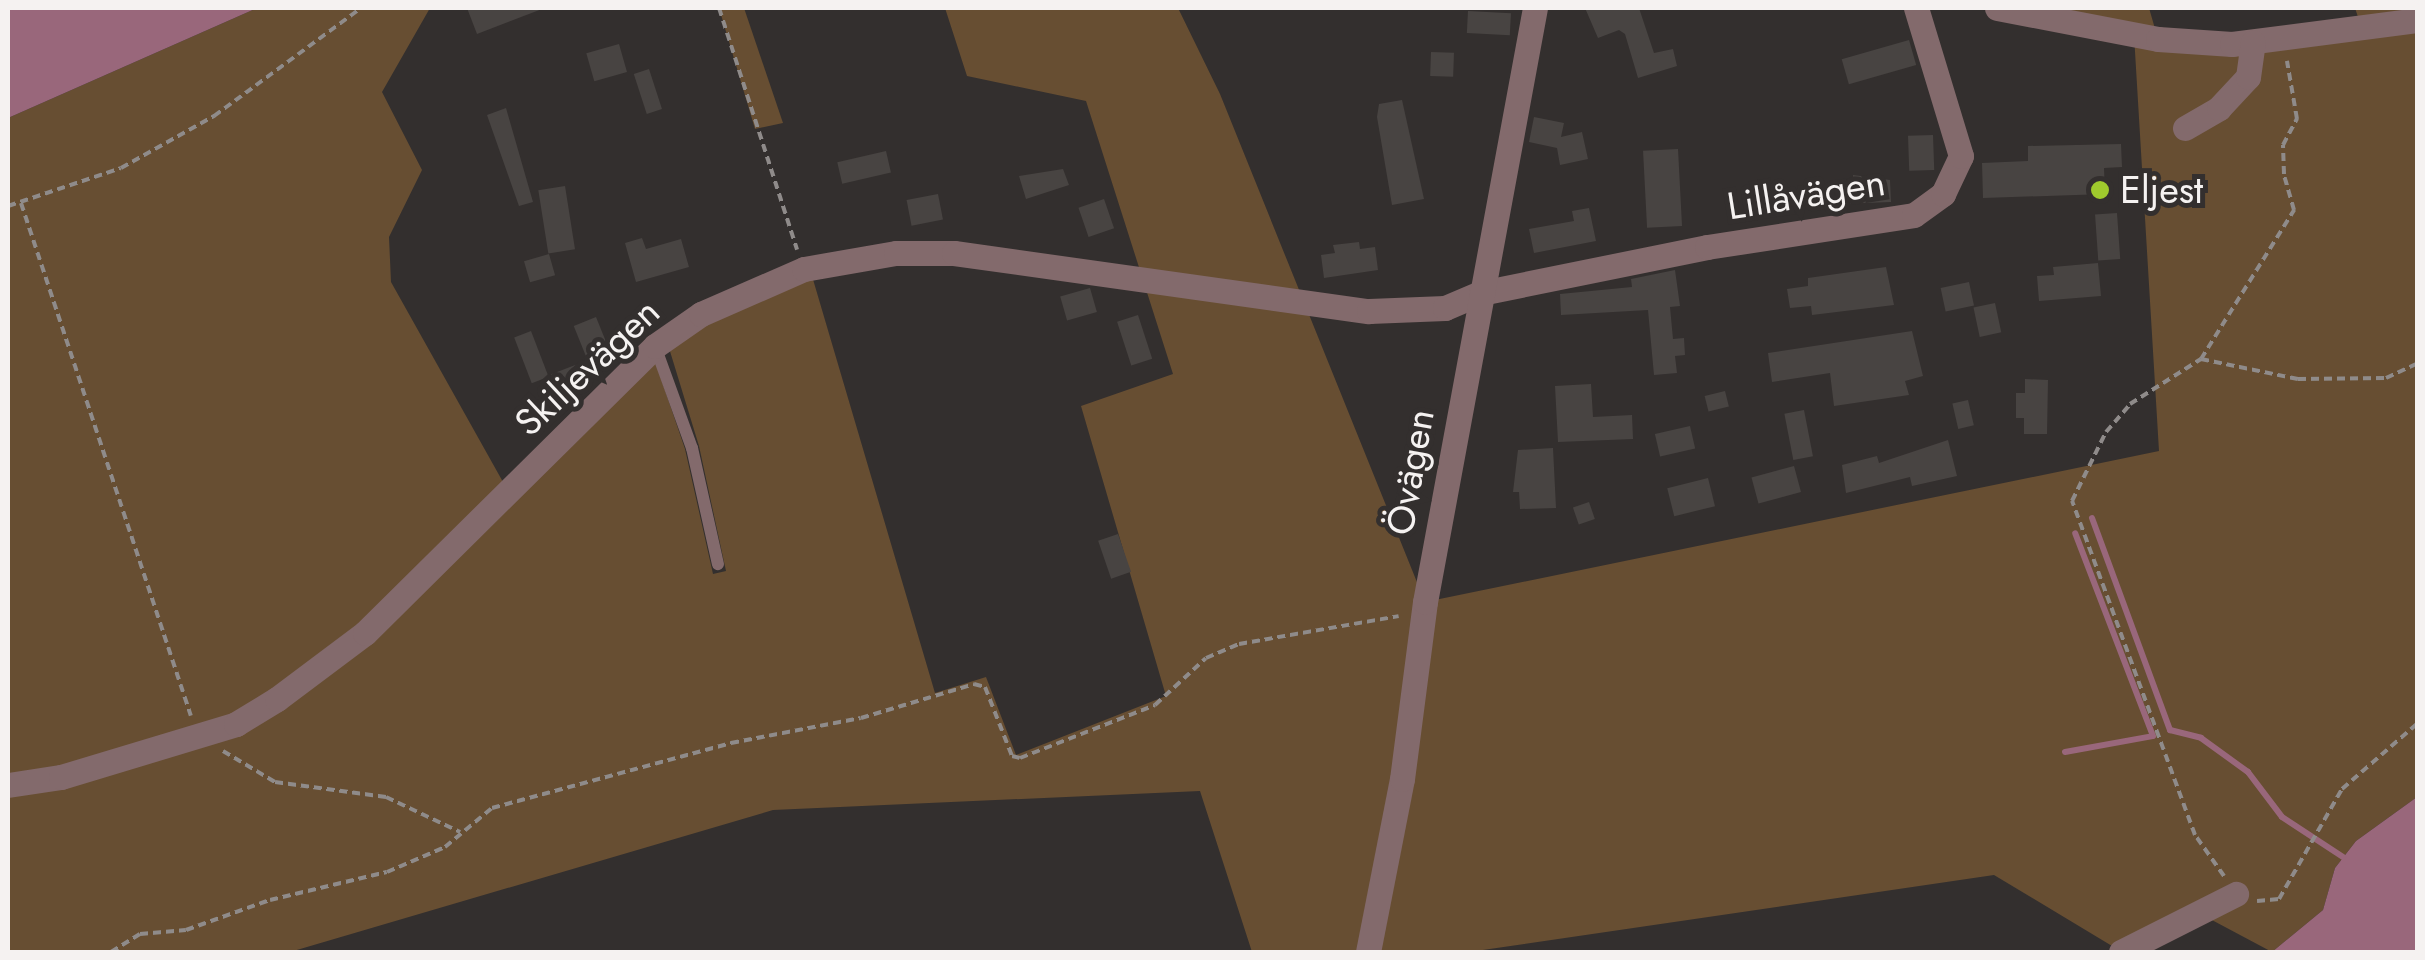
<!DOCTYPE html>
<html>
<head>
<meta charset="utf-8">
<style>
	body { margin:0 }
	#map { position:relative; width:2425px; height:960px; overflow:hidden; background:#332f2e; font-family:Jost,sans-serif }
	div>[style] { position:absolute }
	.green>* { inset:0; background:#674e32 }
	.water>* { inset:0; background:#99677b }
	.stream>* { height:6px; margin:-3px; padding:0 3px; transform-origin:3px; border-radius:3px; background:#99677b }
	.building>* { inset:0; background:#484442; transform-origin:0 0 }
	.path>* { height:4px; margin-top:-2px; transform-origin:0; background:repeating-linear-gradient(90deg,#8f8b8a 0 8px,transparent 0 13px) }
	.service>* { height:12px; margin:-6px; padding:0 6px; transform-origin:6px; border-radius:6px; background:#836a6c }
	.minor>* { height:25px; margin:-12.5px; padding:0 12.5px; transform-origin:12.5px; border-radius:12.5px; background:#836a6c }
	.dots>* { width:28px; height:28px; translate:-50% -50%; box-sizing:border-box; border:5px solid #332f2e; border-radius:50% }
	span { translate:-50% -50%; white-space:nowrap; text-align:center; line-height:1.15; -webkit-text-stroke:10px #332f2e; paint-order:stroke }
	.poi-label { font-size:38px; color:#f5f2f1 }
	.left { translate:0 -50%; text-align:left }
	.street-label { font-size:38px; color:#f5f2f1 }
	.frame { position:absolute; inset:0; border:10px solid #f5f2f1; pointer-events:none }
</style>
</head>
<body>
<div id="map">
	<div class="green">
		<div style="clip-path:polygon(257px 8px,430px 8px,382px 92px,422px 170px,389px 237px,391px 282px,503px 482px,655px 361px,685px 449px,713px 574px,726px 571px,699px 446px,669px 348px,706px 324px,812px 276px,935px 693px,986px 677px,1016px 755px,1166px 696px,1081px 406px,1173px 374px,1086px 101px,967px 76px,945px 8px,1178px 8px,1220px 94px,1425px 602px,2159px 451px,2134px 35px,2058px 8px,2149px 8px,2158px 39px,2361px 26px,2355px 8px,2417px 8px,2417px 797px,2356px 841px,2335px 868px,2323px 910px,2272px 952px,2210px 919px,2122px 952px,1994px 875px,1469px 952px,1252px 952px,1200px 791px,773px 810px,290px 952px,8px 952px,8px 118px)"></div>
		<div style="clip-path:polygon(719px 8px,744px 8px,783px 123px,755px 129px)"></div>
	</div>
	<div class="water">
		<div style="clip-path:polygon(8px 8px,257px 8px,8px 118px)"></div>
		<div style="clip-path:polygon(2417px 797px,2417px 952px,2272px 952px,2323px 910px,2335px 868px,2356px 841px)"></div>
	</div>
	<div class="stream">
		<div style="left:2092px;top:518px;width:226px;rotate:69.8deg"></div>
		<div style="left:2170px;top:730px;width:32px;rotate:14deg"></div>
		<div style="left:2201px;top:738px;width:58px;rotate:35.9deg"></div>
		<div style="left:2248px;top:772px;width:56px;rotate:52.9deg"></div>
		<div style="left:2282px;top:817px;width:73px;rotate:33.3deg"></div>
		<div style="left:2065px;top:752px;width:89px;rotate:-10.3deg"></div>
		<div style="left:2153px;top:736px;width:217px;rotate:-111deg"></div>
	</div>
	<div class="building">
		<div style="clip-path:polygon(467px 8px,542px 8px,542px 9px,477px 34px)"></div>
		<div style="clip-path:polygon(1585px 8px,1639px 8px,1654px 53px,1673px 49px,1677px 66px,1638px 78px,1625px 34px,1619px 30px,1598px 38px)"></div>
		<div style="left:1468px;top:11px;width:43px;height:22px;rotate:3deg"></div>
		<div style="left:1909px;top:40px;width:26px;height:70px;rotate:74deg"></div>
		<div style="left:619px;top:44px;width:29px;height:34px;rotate:74deg"></div>
		<div style="left:1431px;top:52px;width:23px;height:24px;rotate:2deg"></div>
		<div style="left:649px;top:69px;width:42px;height:16px;rotate:72deg"></div>
		<div style="clip-path:polygon(1402px 100px,1424px 199px,1392px 205px,1377px 117px,1379px 104px)"></div>
		<div style="clip-path:polygon(506px 108px,533px 202px,519px 206px,487px 115px)"></div>
		<div style="clip-path:polygon(1534px 117px,1564px 123px,1561px 137px,1582px 132px,1588px 159px,1560px 165px,1557px 148px,1529px 142px)"></div>
		<div style="left:1933px;top:135px;width:35px;height:25px;rotate:88deg"></div>
		<div style="clip-path:polygon(2121px 144px,2122px 167px,2104px 168px,2105px 194px,1983px 198px,1982px 163px,2028px 161px,2028px 146px)"></div>
		<div style="left:1678px;top:149px;width:77px;height:35px;rotate:87deg"></div>
		<div style="left:886px;top:151px;width:22px;height:50px;rotate:77deg"></div>
		<div style="clip-path:polygon(1063px 169px,1069px 185px,1026px 199px,1019px 176px)"></div>
		<div style="clip-path:polygon(1853px 175px,1890px 180px,1891px 202px,1839px 204px,1839px 182px,1853px 181px)"></div>
		<div style="left:565px;top:186px;width:64px;height:27px;rotate:81deg"></div>
		<div style="left:938px;top:194px;width:26px;height:32px;rotate:79deg"></div>
		<div style="left:1104px;top:199px;width:31px;height:27px;rotate:71deg"></div>
		<div style="clip-path:polygon(1589px 208px,1596px 241px,1534px 253px,1529px 229px,1574px 221px,1572px 211px)"></div>
		<div style="left:2117px;top:213px;width:46px;height:22px;rotate:86deg"></div>
		<div style="clip-path:polygon(642px 238px,646px 249px,681px 239px,689px 267px,636px 282px,625px 243px)"></div>
		<div style="clip-path:polygon(1359px 242px,1360px 249px,1375px 247px,1378px 270px,1324px 278px,1321px 255px,1335px 253px,1333px 245px)"></div>
		<div style="left:549px;top:254px;width:22px;height:26px;rotate:74deg"></div>
		<div style="clip-path:polygon(2098px 263px,2101px 296px,2039px 301px,2037px 276px,2054px 275px,2053px 267px)"></div>
		<div style="clip-path:polygon(1886px 267px,1894px 305px,1812px 315px,1811px 306px,1790px 308px,1787px 289px,1808px 286px,1808px 278px)"></div>
		<div style="clip-path:polygon(1675px 270px,1680px 306px,1670px 307px,1673px 339px,1684px 338px,1685px 355px,1675px 356px,1677px 373px,1654px 375px,1648px 310px,1561px 315px,1560px 294px,1632px 287px,1631px 279px)"></div>
		<div style="left:1969px;top:282px;width:24px;height:29px;rotate:78deg"></div>
		<div style="left:1090px;top:288px;width:25px;height:31px;rotate:74deg"></div>
		<div style="left:1995px;top:303px;width:30px;height:22px;rotate:78deg"></div>
		<div style="left:1138px;top:315px;width:46px;height:22px;rotate:72deg"></div>
		<div style="left:596px;top:317px;width:35px;height:24px;rotate:68deg"></div>
		<div style="left:531px;top:331px;width:49px;height:18px;rotate:69deg"></div>
		<div style="clip-path:polygon(1912px 331px,1923px 376px,1905px 381px,1909px 395px,1834px 406px,1830px 373px,1772px 382px,1768px 353px)"></div>
		<div style="left:583px;top:362px;width:17px;height:34px;rotate:69deg"></div>
		<div style="clip-path:polygon(2025px 379px,2048px 380px,2047px 434px,2024px 434px,2024px 418px,2016px 418px,2016px 393px,2025px 393px)"></div>
		<div style="clip-path:polygon(1591px 384px,1593px 417px,1632px 415px,1633px 439px,1558px 442px,1555px 386px)"></div>
		<div style="left:1725px;top:391px;width:16px;height:21px;rotate:76deg"></div>
		<div style="left:1968px;top:400px;width:26px;height:16px;rotate:77deg"></div>
		<div style="left:1804px;top:410px;width:47px;height:20px;rotate:79deg"></div>
		<div style="left:1690px;top:426px;width:23px;height:36px;rotate:77deg"></div>
		<div style="clip-path:polygon(1948px 440px,1957px 476px,1912px 486px,1910px 477px,1846px 493px,1842px 465px,1877px 456px,1879px 463px)"></div>
		<div style="clip-path:polygon(1553px 448px,1556px 508px,1520px 509px,1519px 492px,1513px 492px,1518px 450px)"></div>
		<div style="left:1794px;top:466px;width:27px;height:44px;rotate:75deg"></div>
		<div style="left:1708px;top:478px;width:29px;height:42px;rotate:76deg"></div>
		<div style="left:1589px;top:502px;width:18px;height:17px;rotate:71deg"></div>
		<div style="left:1118px;top:534px;width:40px;height:21px;rotate:71deg"></div>
	</div>
	<div class="path">
		<div style="left:719px;top:8px;width:254px;rotate:72.1deg"></div>
		<div style="left:21px;top:203px;width:540px;rotate:71.67deg"></div>
		<div style="left:8px;top:206px;width:119px;rotate:-18.6deg"></div>
		<div style="left:121px;top:168px;width:107px;rotate:-29.2deg"></div>
		<div style="left:214px;top:116px;width:182px;rotate:-36.3deg"></div>
		<div style="left:2201px;top:359px;width:176px;rotate:-58deg"></div>
		<div style="left:2294px;top:210px;width:37px;rotate:-106deg"></div>
		<div style="left:2284px;top:174px;width:29px;rotate:-92deg"></div>
		<div style="left:2283px;top:145px;width:30px;rotate:-62deg"></div>
		<div style="left:2297px;top:119px;width:59px;rotate:-99.8deg"></div>
		<div style="left:223px;top:751px;width:61px;rotate:30.8deg"></div>
		<div style="left:275px;top:782px;width:112px;rotate:7.7deg"></div>
		<div style="left:386px;top:797px;width:82px;rotate:25.3deg"></div>
		<div style="left:2224px;top:876px;width:50px;rotate:-125.3deg"></div>
		<div style="left:2195px;top:835px;width:356px;rotate:-110.2deg"></div>
		<div style="left:2072px;top:501px;width:77px;rotate:-63.8deg"></div>
		<div style="left:2106px;top:432px;width:37px;rotate:-49deg"></div>
		<div style="left:2130px;top:404px;width:84px;rotate:-32.4deg"></div>
		<div style="left:2201px;top:359px;width:99px;rotate:11.7deg"></div>
		<div style="left:2298px;top:379px;width:88px;rotate:-0.7deg"></div>
		<div style="left:2386px;top:378px;width:35px;rotate:-25deg"></div>
		<div style="left:2257px;top:901px;width:22px;rotate:-5deg"></div>
		<div style="left:2279px;top:899px;width:127px;rotate:-60.2deg"></div>
		<div style="left:2342px;top:789px;width:101px;rotate:-41deg"></div>
		<div style="left:111px;top:952px;width:34px;rotate:-32deg"></div>
		<div style="left:140px;top:934px;width:46px;rotate:-5deg"></div>
		<div style="left:186px;top:930px;width:89px;rotate:-19.7deg"></div>
		<div style="left:270px;top:900px;width:120px;rotate:-13.5deg"></div>
		<div style="left:387px;top:872px;width:63px;rotate:-23.3deg"></div>
		<div style="left:445px;top:847px;width:61px;rotate:-39.7deg"></div>
		<div style="left:492px;top:808px;width:248px;rotate:-15.2deg"></div>
		<div style="left:731px;top:743px;width:132px;rotate:-10.9deg"></div>
		<div style="left:861px;top:718px;width:118px;rotate:-16.7deg"></div>
		<div style="left:974px;top:684px;width:11px;rotate:15deg"></div>
		<div style="left:985px;top:687px;width:74px;rotate:68.6deg"></div>
		<div style="left:1012px;top:756px;width:8px;rotate:14deg"></div>
		<div style="left:1020px;top:758px;width:145px;rotate:-21.4deg"></div>
		<div style="left:1155px;top:705px;width:69px;rotate:-42.7deg"></div>
		<div style="left:1206px;top:658px;width:36px;rotate:-23deg"></div>
		<div style="left:1239px;top:644px;width:162px;rotate:-9.9deg"></div>
	</div>
	<div class="service">
		<div style="left:655px;top:346px;width:109px;rotate:70.1deg"></div>
		<div style="left:692px;top:448px;width:119px;rotate:77.4deg"></div>
	</div>
	<div class="minor">
		<div style="left:1997px;top:8px;width:164px;rotate:10.9deg"></div>
		<div style="left:2158px;top:39px;width:74px;rotate:3.9deg"></div>
		<div style="left:2232px;top:44px;width:188px;rotate:-7.4deg"></div>
		<div style="left:2185px;top:128px;width:39px;rotate:-30deg"></div>
		<div style="left:2219px;top:108px;width:42px;rotate:-46.9deg"></div>
		<div style="left:2248px;top:77px;width:35px;rotate:-82deg"></div>
		<div style="left:8px;top:785px;width:54px;rotate:-8.6deg"></div>
		<div style="left:61px;top:777px;width:183px;rotate:-16.8deg"></div>
		<div style="left:236px;top:724px;width:48px;rotate:-31.4deg"></div>
		<div style="left:277px;top:699px;width:110px;rotate:-36.9deg"></div>
		<div style="left:365px;top:633px;width:408px;rotate:-44.7deg"></div>
		<div style="left:655px;top:346px;width:56px;rotate:-34.8deg"></div>
		<div style="left:701px;top:314px;width:112px;rotate:-23.6deg"></div>
		<div style="left:804px;top:269px;width:93px;rotate:-9.9deg"></div>
		<div style="left:896px;top:253px;width:58px"></div>
		<div style="left:954px;top:253px;width:419px;rotate:8deg"></div>
		<div style="left:1369px;top:311px;width:76px;rotate:-2.3deg"></div>
		<div style="left:1445px;top:308px;width:39px;rotate:-23deg"></div>
		<div style="left:1481px;top:293px;width:231px;rotate:-11.5deg"></div>
		<div style="left:1707px;top:247px;width:209px;rotate:-8.8deg"></div>
		<div style="left:1914px;top:215px;width:36px;rotate:-36deg"></div>
		<div style="left:1943px;top:194px;width:42px;rotate:-64.7deg"></div>
		<div style="left:1961px;top:156px;width:155px;rotate:-106.9deg"></div>
		<div style="left:1368px;top:952px;width:176px;rotate:-78.9deg"></div>
		<div style="left:1402px;top:779px;width:178px;rotate:-82.6deg"></div>
		<div style="left:1425px;top:602px;width:604px;rotate:-79.51deg"></div>
		<div style="left:2121px;top:952px;width:129px;rotate:-26.8deg"></div>
	</div>
	<div class="dots">
		<div style="left:2100px;top:190px;background:#9fca2d"></div>
	</div>
	<div class="poi-label">
		<span class="left" style="left:2120px;top:190px">Eljest</span>
	</div>
	<div class="street-label">
		<span style="left:1806px;top:194px;rotate:-9deg">Lillåvägen</span>
		<span style="left:587px;top:367px;rotate:-43deg">Skiljevägen</span>
		<span style="left:1410px;top:472px;rotate:-80deg">Övägen</span>
	</div>
	<div class="frame"></div>
</div>
</body>
</html>
